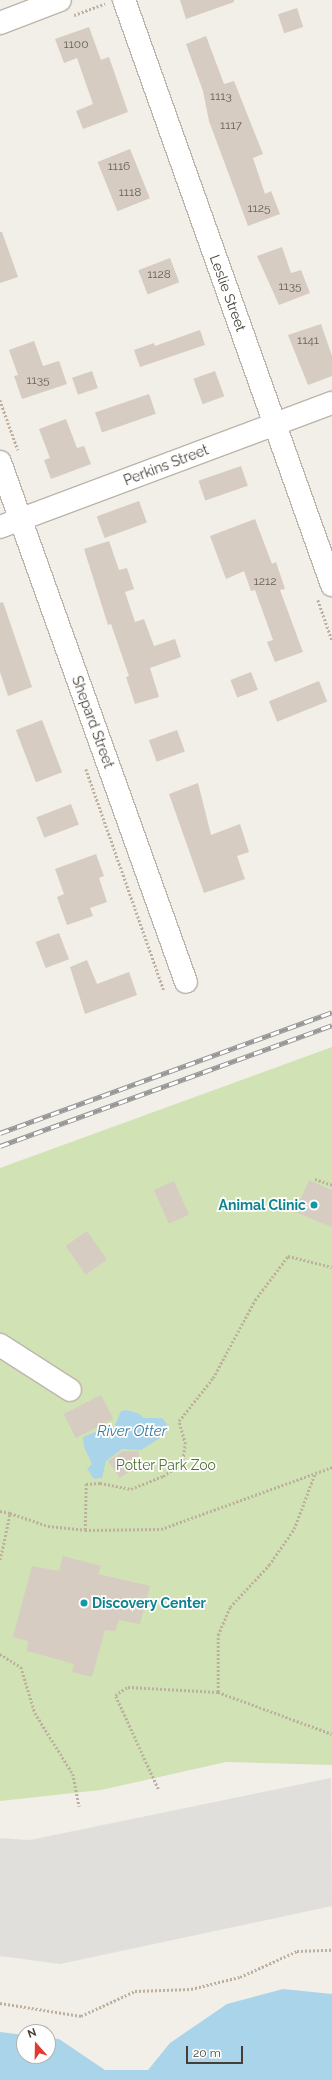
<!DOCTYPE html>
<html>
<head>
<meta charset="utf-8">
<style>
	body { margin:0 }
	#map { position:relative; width:332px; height:2080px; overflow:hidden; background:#f2eee8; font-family:Raleway,sans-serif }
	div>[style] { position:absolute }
	.green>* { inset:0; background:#d1e2b5 }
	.parking>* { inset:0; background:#e1dfdc }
	.water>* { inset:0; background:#aad4e9 }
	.building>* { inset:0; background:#d6ccc1; transform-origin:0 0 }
	.path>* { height:2.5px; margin-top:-1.25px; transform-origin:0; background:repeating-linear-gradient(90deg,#bdb09e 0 2px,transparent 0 4px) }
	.roads { filter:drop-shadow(1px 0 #bdb5ab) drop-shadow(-1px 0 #bdb5ab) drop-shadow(0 1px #bdb5ab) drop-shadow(0 -1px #bdb5ab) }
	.minor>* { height:22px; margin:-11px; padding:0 11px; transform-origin:11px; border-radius:11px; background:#fff }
	.rail>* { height:4.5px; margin-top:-2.25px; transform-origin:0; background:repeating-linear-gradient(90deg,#fff 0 9px,#969696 0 18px); box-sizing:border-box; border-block:1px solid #969696 }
	.dots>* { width:11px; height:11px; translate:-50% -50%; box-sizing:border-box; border:2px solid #fff; border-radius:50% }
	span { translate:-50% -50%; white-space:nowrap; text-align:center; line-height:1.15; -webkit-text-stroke:3.5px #fff; paint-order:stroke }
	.number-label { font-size:12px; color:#69625a }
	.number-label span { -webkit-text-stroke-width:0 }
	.street-label { font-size:14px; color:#453e37 }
	.culture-label { font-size:14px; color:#0d838f; font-weight:700 }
	.right { translate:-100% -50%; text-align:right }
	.left { translate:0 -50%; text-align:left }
	.park-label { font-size:14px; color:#4e7130 }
	.water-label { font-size:15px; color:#397b9f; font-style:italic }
	.north { position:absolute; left:16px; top:2024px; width:40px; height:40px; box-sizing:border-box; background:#fff; border:1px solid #b5b2af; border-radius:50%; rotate:340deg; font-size:11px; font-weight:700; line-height:16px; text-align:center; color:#453e37 }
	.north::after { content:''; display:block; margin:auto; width:14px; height:18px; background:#e43a2d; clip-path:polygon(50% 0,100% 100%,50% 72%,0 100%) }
	.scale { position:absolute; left:186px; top:2046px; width:57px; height:18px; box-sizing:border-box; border:2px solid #453e37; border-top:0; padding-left:5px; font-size:12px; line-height:14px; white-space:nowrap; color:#453e37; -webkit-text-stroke:3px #fff; paint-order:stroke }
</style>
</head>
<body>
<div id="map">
	<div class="green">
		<div style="clip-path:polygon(332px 1047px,332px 1765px,226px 1762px,101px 1790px,0 1801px,0 1168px)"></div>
	</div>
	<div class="parking">
		<div style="clip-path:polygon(331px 1778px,332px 1906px,60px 1964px,0 1956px,0 1838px,30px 1840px)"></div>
	</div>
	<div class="water">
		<div style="clip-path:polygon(127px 1410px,140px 1414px,143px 1418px,162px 1418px,167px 1424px,160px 1438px,141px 1450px,122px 1449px,106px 1461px,102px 1478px,94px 1479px,87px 1469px,92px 1464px,84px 1447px,83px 1437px,95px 1432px,104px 1435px,113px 1430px,121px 1411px)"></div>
		<div style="clip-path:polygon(283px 1989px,332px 1994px,332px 2080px,0 2080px,0 2032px,24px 2035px,24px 2056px,48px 2056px,48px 2038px,59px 2039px,105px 2070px,148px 2070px,170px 2043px,227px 2004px)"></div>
	</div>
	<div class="building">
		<div style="clip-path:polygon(180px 0,234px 0,234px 2px,186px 19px)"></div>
		<div style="left:297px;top:8px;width:20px;height:20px;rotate:72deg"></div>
		<div style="clip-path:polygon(89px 27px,101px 60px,109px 57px,128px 112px,83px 129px,76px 111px,93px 104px,77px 58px,64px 63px,55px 39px)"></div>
		<div style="clip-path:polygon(206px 36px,224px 84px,234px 81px,263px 154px,253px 158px,265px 194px,271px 191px,280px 214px,248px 226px,209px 121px,203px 91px,186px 44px)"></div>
		<div style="left:130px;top:149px;width:53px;height:35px;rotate:68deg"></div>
		<div style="clip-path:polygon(0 232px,2px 232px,18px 277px,0 283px)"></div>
		<div style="clip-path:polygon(282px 247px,291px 273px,301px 270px,310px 293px,279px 305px,257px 256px)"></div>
		<div style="left:170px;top:258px;width:26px;height:34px;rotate:69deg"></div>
		<div style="clip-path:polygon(321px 324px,332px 356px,332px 376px,308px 385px,288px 335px)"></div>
		<div style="clip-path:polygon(200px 330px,205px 345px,140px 367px,134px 350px,154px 343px,155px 346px)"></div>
		<div style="clip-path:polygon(34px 341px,43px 366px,59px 361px,67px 384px,22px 399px,14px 376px,18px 375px,9px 350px)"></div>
		<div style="left:92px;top:371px;width:18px;height:21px;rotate:71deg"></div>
		<div style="left:215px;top:371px;width:27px;height:23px;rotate:70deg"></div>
		<div style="left:149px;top:394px;width:21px;height:57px;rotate:71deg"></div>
		<div style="clip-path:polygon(66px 419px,77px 448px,84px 446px,91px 464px,51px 479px,44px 460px,50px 458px,39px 429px)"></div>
		<div style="left:241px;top:466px;width:21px;height:45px;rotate:71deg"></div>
		<div style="left:139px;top:501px;width:23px;height:45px;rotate:70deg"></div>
		<div style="clip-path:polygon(255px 519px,272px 564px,276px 562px,285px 589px,280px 590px,303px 652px,275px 662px,267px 642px,273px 640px,255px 590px,251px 591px,244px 571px,226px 579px,210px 536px)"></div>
		<div style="clip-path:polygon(109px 541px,119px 570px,127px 568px,134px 589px,125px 592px,135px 622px,144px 619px,154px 646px,175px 639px,181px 657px,150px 668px,159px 697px,135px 704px,126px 677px,129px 676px,111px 624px,108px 625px,84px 549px)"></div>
		<div style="clip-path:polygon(3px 602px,32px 687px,8px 696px,0 672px,0 603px)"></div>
		<div style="left:251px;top:672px;width:19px;height:22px;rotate:69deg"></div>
		<div style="left:319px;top:681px;width:22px;height:54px;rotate:68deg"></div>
		<div style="left:42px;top:720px;width:56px;height:28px;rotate:69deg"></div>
		<div style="left:177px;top:730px;width:23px;height:30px;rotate:70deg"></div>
		<div style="clip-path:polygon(198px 783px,211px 835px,240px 824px,249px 852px,237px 856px,245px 879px,204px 893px,169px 794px)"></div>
		<div style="left:71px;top:804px;width:22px;height:37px;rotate:69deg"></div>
		<div style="clip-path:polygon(96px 854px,104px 876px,99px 878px,107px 902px,90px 908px,93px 916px,67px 925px,57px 897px,64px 894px,55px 869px)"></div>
		<div style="left:59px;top:933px;width:28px;height:25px;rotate:69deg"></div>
		<div style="clip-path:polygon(87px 960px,97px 984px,129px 972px,137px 995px,85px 1014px,70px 967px)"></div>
		<div style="clip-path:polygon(309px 1180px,332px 1190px,332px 1227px,295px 1212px)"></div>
		<div style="left:174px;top:1181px;width:37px;height:22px;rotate:66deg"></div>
		<div style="left:87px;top:1231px;width:35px;height:26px;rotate:55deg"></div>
		<div style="left:101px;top:1395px;width:27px;height:42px;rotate:63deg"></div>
		<div style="clip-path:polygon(123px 1451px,139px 1451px,139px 1471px,130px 1471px,120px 1478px,108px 1461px)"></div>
		<div style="clip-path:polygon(63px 1556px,101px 1566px,98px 1574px,150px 1586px,140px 1624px,119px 1620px,115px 1631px,105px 1630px,92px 1677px,72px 1672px,74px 1664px,27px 1651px,28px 1641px,13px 1637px,32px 1566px,59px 1571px)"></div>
	</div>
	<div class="path">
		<div style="left:74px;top:15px;width:33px;rotate:-20deg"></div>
		<div style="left:0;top:400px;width:53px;rotate:70.2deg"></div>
		<div style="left:318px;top:600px;width:42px;rotate:70.7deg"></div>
		<div style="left:86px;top:769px;width:234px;rotate:70.6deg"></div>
		<div style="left:315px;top:1179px;width:18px;rotate:19deg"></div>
		<div style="left:0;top:1511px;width:10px;rotate:11deg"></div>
		<div style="left:85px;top:1530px;width:46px;rotate:-88.8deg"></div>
		<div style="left:86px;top:1484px;width:14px;rotate:-4deg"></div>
		<div style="left:100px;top:1483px;width:32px;rotate:11deg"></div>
		<div style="left:131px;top:1489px;width:35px;rotate:-22deg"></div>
		<div style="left:163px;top:1476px;width:22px;rotate:-32deg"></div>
		<div style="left:182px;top:1464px;width:20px;rotate:-81deg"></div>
		<div style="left:185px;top:1444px;width:24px;rotate:-105deg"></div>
		<div style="left:179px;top:1421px;width:55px;rotate:-51.7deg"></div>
		<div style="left:213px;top:1378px;width:89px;rotate:-61.7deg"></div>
		<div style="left:255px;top:1300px;width:55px;rotate:-53.1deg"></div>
		<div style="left:288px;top:1256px;width:45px;rotate:14deg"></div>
		<div style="left:0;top:1560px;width:48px;rotate:-78deg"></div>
		<div style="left:10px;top:1513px;width:40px;rotate:18.9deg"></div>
		<div style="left:48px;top:1526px;width:37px;rotate:6deg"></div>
		<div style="left:85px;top:1530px;width:76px;rotate:-0.8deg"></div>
		<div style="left:161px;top:1529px;width:182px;rotate:-19.9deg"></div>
		<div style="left:0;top:1654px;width:25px;rotate:32deg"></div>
		<div style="left:21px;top:1667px;width:48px;rotate:73.1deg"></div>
		<div style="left:35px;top:1713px;width:72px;rotate:58.1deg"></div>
		<div style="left:73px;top:1774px;width:33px;rotate:79deg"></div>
		<div style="left:218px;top:1692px;width:57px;rotate:-90deg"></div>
		<div style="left:218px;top:1635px;width:30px;rotate:-67deg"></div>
		<div style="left:230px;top:1607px;width:57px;rotate:-47.1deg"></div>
		<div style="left:269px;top:1565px;width:44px;rotate:-55.2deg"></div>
		<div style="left:294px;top:1529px;width:60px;rotate:-69.4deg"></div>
		<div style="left:158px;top:1789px;width:103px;rotate:-114.6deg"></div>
		<div style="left:115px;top:1695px;width:15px;rotate:-32deg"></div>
		<div style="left:128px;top:1687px;width:90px;rotate:3.2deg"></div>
		<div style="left:218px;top:1692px;width:121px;rotate:20.2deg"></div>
		<div style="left:0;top:2003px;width:82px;rotate:9.1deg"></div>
		<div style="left:81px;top:2016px;width:60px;rotate:-24.8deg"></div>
		<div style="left:135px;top:1991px;width:56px;rotate:-2deg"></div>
		<div style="left:191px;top:1989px;width:50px;rotate:-13.8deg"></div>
		<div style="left:240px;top:1977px;width:63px;rotate:-24.5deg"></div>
		<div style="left:297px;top:1951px;width:35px;rotate:-2deg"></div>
	</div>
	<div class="roads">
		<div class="minor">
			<div style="left:124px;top:0;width:621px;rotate:70.43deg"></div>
			<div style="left:0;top:23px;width:64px;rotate:-21deg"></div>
			<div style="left:0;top:462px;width:552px;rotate:70.32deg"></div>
			<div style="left:0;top:527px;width:354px;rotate:-20.5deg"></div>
			<div style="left:0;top:1345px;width:83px;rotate:32.7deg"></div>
		</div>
	</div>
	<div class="rail">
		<div style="left:0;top:1133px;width:353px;rotate:-20deg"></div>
		<div style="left:0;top:1146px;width:353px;rotate:-20deg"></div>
	</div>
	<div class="dots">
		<div style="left:314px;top:1205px;background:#0f9aa8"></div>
		<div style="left:84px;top:1603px;background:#0f9aa8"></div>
	</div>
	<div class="number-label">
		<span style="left:76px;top:45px">1100</span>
		<span style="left:221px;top:97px">1113</span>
		<span style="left:231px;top:126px">1117</span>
		<span style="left:119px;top:167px">1116</span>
		<span style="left:130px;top:193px">1118</span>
		<span style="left:259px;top:209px">1125</span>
		<span style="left:159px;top:275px">1128</span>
		<span style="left:290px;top:287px">1135</span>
		<span style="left:308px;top:341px">1141</span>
		<span style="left:38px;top:381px">1135</span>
		<span style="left:265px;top:582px">1212</span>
	</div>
	<div class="street-label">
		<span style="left:228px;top:293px;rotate:70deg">Leslie Street</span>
		<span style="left:166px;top:465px;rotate:-21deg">Perkins Street</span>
		<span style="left:93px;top:722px;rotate:70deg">Shepard Street</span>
	</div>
	<div class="culture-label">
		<span class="right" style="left:306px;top:1205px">Animal Clinic</span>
		<span class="left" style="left:92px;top:1603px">Discovery Center</span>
	</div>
	<div class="park-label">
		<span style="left:166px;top:1465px">Potter Park Zoo</span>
	</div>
	<div class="water-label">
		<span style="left:132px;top:1432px">River Otter</span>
	</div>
	<div class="north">N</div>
	<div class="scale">20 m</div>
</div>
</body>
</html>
